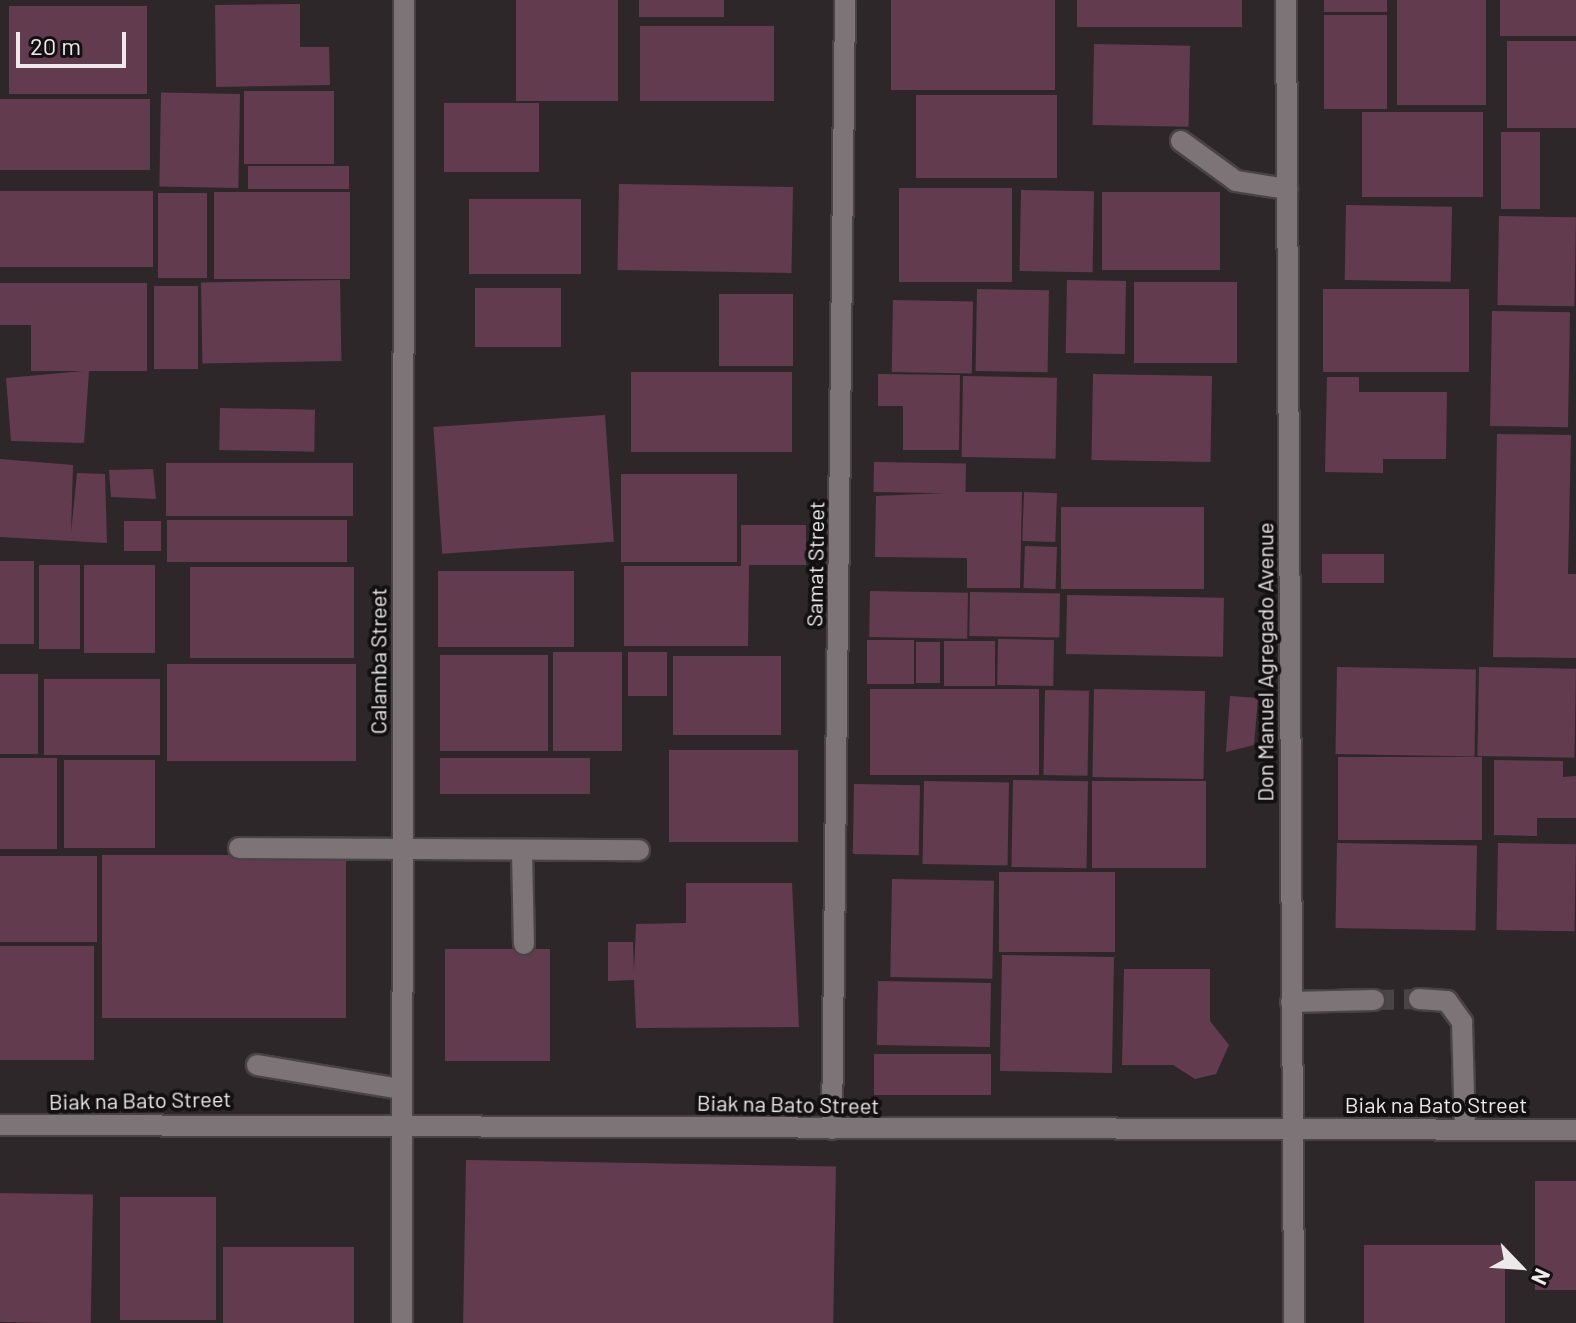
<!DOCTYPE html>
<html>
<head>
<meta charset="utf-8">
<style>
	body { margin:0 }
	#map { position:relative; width:1576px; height:1323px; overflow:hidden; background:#2d2729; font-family:Barlow,sans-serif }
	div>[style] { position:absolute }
	.building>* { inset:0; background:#633b4f; transform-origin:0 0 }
	.minor-tunnel>* { height:20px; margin-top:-10px; transform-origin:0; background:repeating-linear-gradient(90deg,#4a4446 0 20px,transparent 0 30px) }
	.roads { filter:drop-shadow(2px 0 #494346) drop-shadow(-2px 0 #494346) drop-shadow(0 2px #494346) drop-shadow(0 -2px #494346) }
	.minor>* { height:20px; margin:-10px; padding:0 10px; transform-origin:10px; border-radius:10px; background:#7c7477 }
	span { translate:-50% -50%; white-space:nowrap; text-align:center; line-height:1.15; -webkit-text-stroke:8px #131012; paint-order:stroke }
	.street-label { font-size:22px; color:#ede8ea }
	.north { position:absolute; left:1480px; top:1227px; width:80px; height:80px; -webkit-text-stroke:6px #131012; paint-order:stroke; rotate:115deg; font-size:22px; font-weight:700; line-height:32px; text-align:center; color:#ede8ea }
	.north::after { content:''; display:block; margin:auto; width:28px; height:36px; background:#ede8ea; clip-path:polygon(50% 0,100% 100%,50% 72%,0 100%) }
	.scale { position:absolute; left:16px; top:32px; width:110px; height:36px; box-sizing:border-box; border:4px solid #ede8ea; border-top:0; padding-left:10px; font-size:24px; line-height:28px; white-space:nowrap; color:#ede8ea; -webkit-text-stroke:6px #131012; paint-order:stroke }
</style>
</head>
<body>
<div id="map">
	<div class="building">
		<div style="left:516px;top:0;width:102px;height:101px"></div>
		<div style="left:639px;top:0;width:85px;height:17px"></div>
		<div style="left:891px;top:0;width:164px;height:90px"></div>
		<div style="left:1077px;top:0;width:165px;height:27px"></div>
		<div style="left:1324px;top:0;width:63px;height:12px"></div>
		<div style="left:1397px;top:0;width:89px;height:105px"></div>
		<div style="left:1500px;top:0;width:76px;height:36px"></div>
		<div style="clip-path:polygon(300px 4px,300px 47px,329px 47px,330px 85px,216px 87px,215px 5px)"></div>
		<div style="left:9px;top:6px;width:138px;height:88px"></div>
		<div style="left:1324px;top:15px;width:63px;height:94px"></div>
		<div style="left:640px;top:26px;width:134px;height:75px"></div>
		<div style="left:1507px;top:41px;width:69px;height:87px"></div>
		<div style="left:1094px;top:44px;width:96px;height:81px;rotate:1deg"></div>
		<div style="left:334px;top:91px;width:73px;height:90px;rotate:90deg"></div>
		<div style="left:240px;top:94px;width:94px;height:79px;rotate:91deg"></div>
		<div style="left:916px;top:95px;width:141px;height:83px"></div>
		<div style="left:150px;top:99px;width:71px;height:150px;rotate:90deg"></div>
		<div style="left:444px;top:103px;width:95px;height:69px"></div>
		<div style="left:1362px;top:112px;width:121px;height:85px"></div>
		<div style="left:1501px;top:132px;width:39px;height:77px"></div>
		<div style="left:349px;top:166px;width:23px;height:101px;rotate:90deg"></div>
		<div style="left:793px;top:187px;width:86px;height:174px;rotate:91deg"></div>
		<div style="left:899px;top:188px;width:113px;height:94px"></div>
		<div style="left:1021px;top:190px;width:73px;height:81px;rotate:1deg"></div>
		<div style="left:0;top:191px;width:153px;height:76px"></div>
		<div style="left:350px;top:192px;width:87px;height:136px;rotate:90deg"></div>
		<div style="left:1102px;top:192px;width:118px;height:78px"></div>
		<div style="left:158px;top:193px;width:49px;height:85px"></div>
		<div style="left:469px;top:199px;width:112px;height:75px"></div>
		<div style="left:1346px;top:205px;width:106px;height:75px;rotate:1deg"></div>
		<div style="left:1499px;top:216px;width:77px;height:89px;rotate:1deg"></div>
		<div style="left:340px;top:280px;width:81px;height:139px;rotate:89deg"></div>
		<div style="left:1067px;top:280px;width:59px;height:73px;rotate:1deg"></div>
		<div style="left:1134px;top:282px;width:103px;height:81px"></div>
		<div style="clip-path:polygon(0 283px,147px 283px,147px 371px,89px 371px,84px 443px,11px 441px,6px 378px,83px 371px,31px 371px,31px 325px,0 325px)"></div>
		<div style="left:154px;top:286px;width:44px;height:83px"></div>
		<div style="left:475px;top:288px;width:86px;height:59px"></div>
		<div style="left:977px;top:289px;width:72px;height:82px;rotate:1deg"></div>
		<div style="left:1323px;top:289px;width:146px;height:83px"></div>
		<div style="left:719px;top:294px;width:74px;height:72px"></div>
		<div style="left:893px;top:300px;width:80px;height:72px;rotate:1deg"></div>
		<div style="left:1492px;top:311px;width:78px;height:115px;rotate:1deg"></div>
		<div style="left:792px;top:372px;width:80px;height:161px;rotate:90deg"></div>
		<div style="clip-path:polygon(878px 374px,960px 375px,959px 450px,903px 450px,903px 406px,878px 406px)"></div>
		<div style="left:1093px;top:374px;width:119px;height:86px;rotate:1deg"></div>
		<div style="left:963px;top:376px;width:94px;height:81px;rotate:1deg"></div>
		<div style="clip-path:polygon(1327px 377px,1359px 377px,1359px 392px,1447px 392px,1446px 459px,1383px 459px,1383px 473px,1325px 472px)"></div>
		<div style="left:220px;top:408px;width:95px;height:42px;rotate:1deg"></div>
		<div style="left:605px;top:415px;width:127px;height:172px;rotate:86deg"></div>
		<div style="clip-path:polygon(1497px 434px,1571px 435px,1568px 574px,1576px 574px,1576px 658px,1493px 657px)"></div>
		<div style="clip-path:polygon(0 459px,73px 465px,71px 533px,77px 473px,105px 474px,107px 543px,0 537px)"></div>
		<div style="left:874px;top:462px;width:92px;height:30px;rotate:1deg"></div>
		<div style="left:166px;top:463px;width:187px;height:53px"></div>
		<div style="clip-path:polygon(153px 469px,156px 499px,111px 497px,109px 470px)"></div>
		<div style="left:621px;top:474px;width:116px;height:88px"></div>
		<div style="clip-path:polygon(968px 492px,1022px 492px,1020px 588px,967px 588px,967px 558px,875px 557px,876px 496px)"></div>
		<div style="left:1024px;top:492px;width:33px;height:49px;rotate:2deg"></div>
		<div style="left:1061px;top:507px;width:143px;height:82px"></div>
		<div style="left:167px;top:520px;width:180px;height:42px"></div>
		<div style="left:124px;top:521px;width:37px;height:30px"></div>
		<div style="clip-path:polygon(741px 525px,806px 525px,806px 565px,749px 565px,748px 646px,624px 646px,624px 566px,741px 566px)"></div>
		<div style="left:1025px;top:546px;width:32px;height:42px;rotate:2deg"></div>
		<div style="left:1322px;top:554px;width:62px;height:29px"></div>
		<div style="left:0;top:561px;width:34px;height:83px"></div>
		<div style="left:39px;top:565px;width:41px;height:84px"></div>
		<div style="left:84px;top:565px;width:71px;height:88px"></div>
		<div style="left:190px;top:567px;width:164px;height:91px"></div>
		<div style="left:438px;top:571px;width:136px;height:76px"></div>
		<div style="left:870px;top:591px;width:98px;height:46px;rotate:1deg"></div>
		<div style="left:970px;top:592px;width:90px;height:44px;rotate:1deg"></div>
		<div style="left:1067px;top:595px;width:157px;height:59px;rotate:1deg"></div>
		<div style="left:998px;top:639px;width:56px;height:46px;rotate:1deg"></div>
		<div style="left:867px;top:640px;width:47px;height:44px"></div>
		<div style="left:944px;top:641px;width:51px;height:45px"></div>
		<div style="left:916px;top:642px;width:24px;height:41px"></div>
		<div style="left:553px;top:652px;width:69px;height:99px"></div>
		<div style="left:628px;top:652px;width:39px;height:44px"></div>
		<div style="left:440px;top:655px;width:108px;height:96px"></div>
		<div style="left:673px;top:656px;width:108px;height:79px"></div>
		<div style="left:167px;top:664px;width:189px;height:97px"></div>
		<div style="left:1337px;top:667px;width:139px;height:87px;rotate:1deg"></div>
		<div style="left:1479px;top:667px;width:97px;height:89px;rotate:1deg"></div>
		<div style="left:0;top:674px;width:38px;height:80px"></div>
		<div style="left:44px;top:679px;width:116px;height:76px"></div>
		<div style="left:870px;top:689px;width:169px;height:86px"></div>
		<div style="left:1094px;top:689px;width:111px;height:88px;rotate:1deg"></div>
		<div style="left:1045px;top:690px;width:44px;height:85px;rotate:1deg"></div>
		<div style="clip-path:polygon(1230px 696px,1258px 698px,1254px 745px,1226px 752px)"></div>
		<div style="left:669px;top:750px;width:129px;height:92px"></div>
		<div style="left:1338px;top:757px;width:144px;height:83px"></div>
		<div style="left:0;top:758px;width:57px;height:91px"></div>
		<div style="left:440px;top:758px;width:150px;height:36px"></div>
		<div style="left:64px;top:760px;width:91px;height:88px"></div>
		<div style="clip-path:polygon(1494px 760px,1563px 761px,1563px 777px,1576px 776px,1576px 818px,1537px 818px,1537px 836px,1494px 835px)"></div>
		<div style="left:1013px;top:780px;width:75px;height:87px;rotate:1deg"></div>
		<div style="left:924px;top:781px;width:85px;height:83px;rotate:1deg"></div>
		<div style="left:1092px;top:781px;width:114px;height:87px"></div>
		<div style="left:854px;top:784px;width:66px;height:70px;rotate:1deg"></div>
		<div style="left:1337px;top:843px;width:140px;height:85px;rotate:1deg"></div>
		<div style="left:1498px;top:843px;width:78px;height:87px;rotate:1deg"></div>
		<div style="left:346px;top:855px;width:163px;height:244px;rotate:90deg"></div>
		<div style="left:97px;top:856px;width:86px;height:97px;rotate:90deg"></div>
		<div style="left:999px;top:872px;width:116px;height:80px"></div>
		<div style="left:892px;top:879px;width:102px;height:98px;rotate:1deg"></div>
		<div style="clip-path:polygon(686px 883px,792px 883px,799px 1027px,636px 1028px,634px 980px,608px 981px,608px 942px,633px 942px,634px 972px,636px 924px,686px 923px)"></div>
		<div style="left:0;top:946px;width:94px;height:114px"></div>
		<div style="left:445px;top:949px;width:105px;height:112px"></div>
		<div style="left:1002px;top:955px;width:112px;height:116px;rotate:1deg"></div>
		<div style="clip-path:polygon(1124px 969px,1210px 969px,1210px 1021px,1229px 1045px,1216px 1074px,1195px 1079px,1173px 1065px,1122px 1065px)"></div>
		<div style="left:878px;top:981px;width:113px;height:64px;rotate:1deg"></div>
		<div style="left:874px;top:1054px;width:117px;height:41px"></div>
		<div style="left:466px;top:1160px;width:370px;height:163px;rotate:1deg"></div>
		<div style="left:1576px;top:1181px;width:109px;height:41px;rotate:90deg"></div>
		<div style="left:0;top:1193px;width:93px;height:129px;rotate:1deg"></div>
		<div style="left:216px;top:1197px;width:123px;height:96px;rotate:90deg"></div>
		<div style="left:1364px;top:1245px;width:141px;height:78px"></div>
		<div style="left:223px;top:1247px;width:131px;height:76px"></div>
	</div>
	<div class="minor-tunnel">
		<div style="left:1374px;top:1000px;width:45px;rotate:-1.3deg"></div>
	</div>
	<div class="roads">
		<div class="minor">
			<div style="left:1286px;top:0;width:1323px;rotate:89.65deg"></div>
			<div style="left:1181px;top:141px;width:68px;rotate:36deg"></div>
			<div style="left:1236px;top:181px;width:52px;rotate:8.9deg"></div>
			<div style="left:239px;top:848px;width:400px;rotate:0.3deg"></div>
			<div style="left:522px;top:851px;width:93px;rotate:88.8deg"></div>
			<div style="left:1419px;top:999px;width:28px;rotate:4deg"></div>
			<div style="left:1447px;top:1001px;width:26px;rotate:54deg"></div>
			<div style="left:1462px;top:1022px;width:107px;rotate:88.4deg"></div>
			<div style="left:1291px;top:1002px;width:83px;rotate:-1.4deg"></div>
			<div style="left:257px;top:1065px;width:146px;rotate:9.5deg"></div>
			<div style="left:0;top:1125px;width:1576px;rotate:0.18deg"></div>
			<div style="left:832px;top:1129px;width:1129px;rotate:-89.34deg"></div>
			<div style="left:402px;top:1323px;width:1323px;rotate:-89.91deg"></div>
		</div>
	</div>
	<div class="street-label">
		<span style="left:815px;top:564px;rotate:-89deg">Samat Street</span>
		<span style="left:378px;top:661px;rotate:-90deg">Calamba Street</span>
		<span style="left:1265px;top:662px;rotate:-90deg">Don Manuel Agregado Avenue</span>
		<span style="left:140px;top:1100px;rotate:-1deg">Biak na Bato Street</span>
		<span style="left:788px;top:1104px;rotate:1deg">Biak na Bato Street</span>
		<span style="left:1436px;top:1105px">Biak na Bato Street</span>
	</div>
	<div class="north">N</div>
	<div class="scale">20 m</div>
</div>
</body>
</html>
